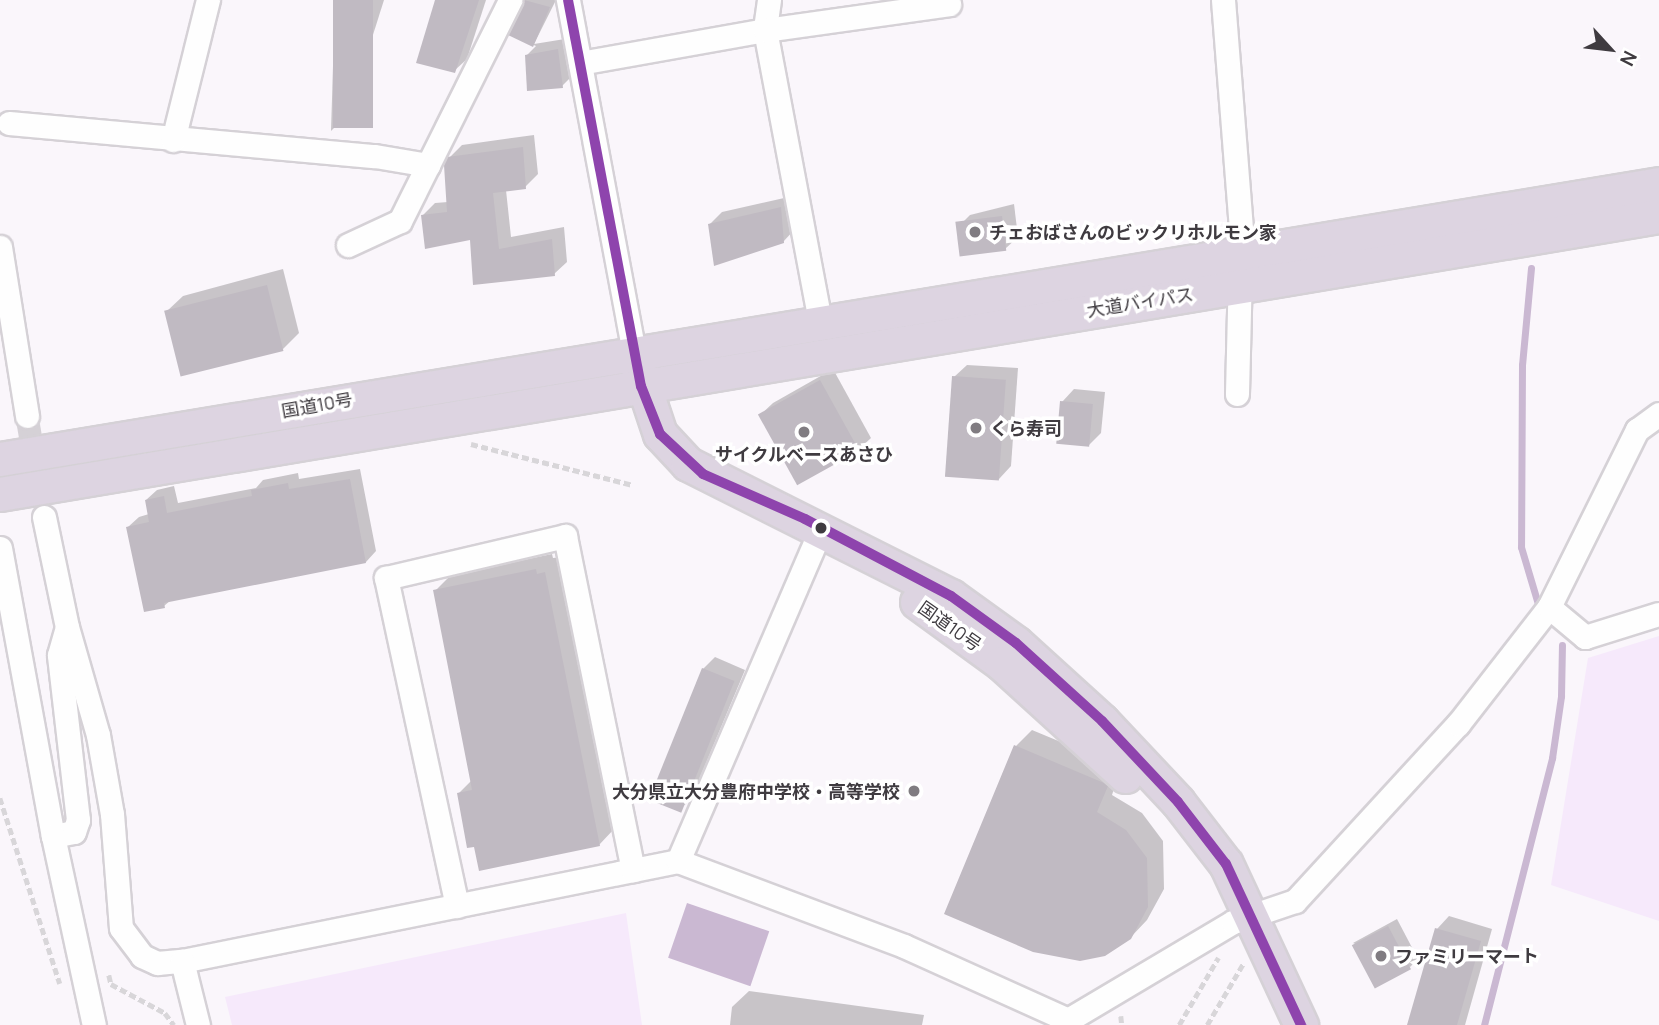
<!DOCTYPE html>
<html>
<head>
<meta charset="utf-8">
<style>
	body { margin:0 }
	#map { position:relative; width:1659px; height:1025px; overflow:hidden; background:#faf6fb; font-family:Manrope,"Noto Sans JP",sans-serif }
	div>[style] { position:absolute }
	.green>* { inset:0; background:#f6e9fb }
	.water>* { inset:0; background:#cab8d2; transform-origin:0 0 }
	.shadow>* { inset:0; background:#0003 }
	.stream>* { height:7px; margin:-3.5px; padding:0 3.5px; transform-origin:3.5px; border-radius:3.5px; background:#cab8d2 }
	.building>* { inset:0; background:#c0bac2; transform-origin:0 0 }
	.minor-tunnel>* { height:23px; margin-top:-11.5px; transform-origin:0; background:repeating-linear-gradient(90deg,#d5d1d6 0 23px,transparent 0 34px) }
	.path>* { height:4.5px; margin-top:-2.25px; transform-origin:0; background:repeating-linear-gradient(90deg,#d8d6d9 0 7px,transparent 0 10.5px) }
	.roads { filter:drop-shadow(2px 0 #d5d1d6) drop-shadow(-2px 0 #d5d1d6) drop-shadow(0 2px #d5d1d6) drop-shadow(0 -2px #d5d1d6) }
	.minor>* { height:23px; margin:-11.5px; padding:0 11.5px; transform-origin:11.5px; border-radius:11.5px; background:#fefefe }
	.highway>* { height:33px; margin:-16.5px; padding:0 16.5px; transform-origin:16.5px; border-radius:16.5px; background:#ddd4e1 }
	.bus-1>* { height:10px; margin:-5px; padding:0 5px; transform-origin:5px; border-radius:5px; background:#8e44ad }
	.dots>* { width:19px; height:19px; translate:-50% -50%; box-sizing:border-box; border:4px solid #fff; border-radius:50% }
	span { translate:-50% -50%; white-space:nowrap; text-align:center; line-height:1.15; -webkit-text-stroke:7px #fff; paint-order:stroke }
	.poi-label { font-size:18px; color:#3f3b40; font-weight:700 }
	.left { translate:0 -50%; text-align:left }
	.right { translate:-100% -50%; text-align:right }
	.street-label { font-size:18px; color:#3f3b40 }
	.north { position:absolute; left:1575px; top:14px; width:70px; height:70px; -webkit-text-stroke:5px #fff; paint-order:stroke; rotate:117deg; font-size:19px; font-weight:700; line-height:28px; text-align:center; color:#3f3b40 }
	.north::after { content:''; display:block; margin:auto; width:24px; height:32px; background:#3f3b40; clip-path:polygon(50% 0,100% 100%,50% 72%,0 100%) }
</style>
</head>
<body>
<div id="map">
	<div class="green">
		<div style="clip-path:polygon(1659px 636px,1659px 921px,1551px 885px,1588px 658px)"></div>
		<div style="clip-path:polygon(626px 913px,642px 1025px,232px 1025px,225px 997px)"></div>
	</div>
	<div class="water">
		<div style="left:687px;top:903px;width:87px;height:58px;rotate:19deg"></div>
	</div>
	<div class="shadow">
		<div style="clip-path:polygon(335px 0,384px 0,348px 114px,331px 131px)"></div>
		<div style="clip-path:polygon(437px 0,486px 0,467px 59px,454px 71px)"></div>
		<div style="clip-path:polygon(524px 0,556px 0,534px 44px,571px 38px,575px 73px,562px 86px,526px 56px,536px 46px,510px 35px)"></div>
		<div style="clip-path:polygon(534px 135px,538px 174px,525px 187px,506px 190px,511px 237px,564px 227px,567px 262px,554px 274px,423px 215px,435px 203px,448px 202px,449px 158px,462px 145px)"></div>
		<div style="clip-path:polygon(793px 196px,795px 229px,783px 242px,709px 225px,722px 212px)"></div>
		<div style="clip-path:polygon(1014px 204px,1018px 237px,1005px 249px,958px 227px,970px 215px)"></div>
		<div style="clip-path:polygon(283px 269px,299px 333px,283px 349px,166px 312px,183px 296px)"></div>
		<div style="clip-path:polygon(967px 365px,1018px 368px,1011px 466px,999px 479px,954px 377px)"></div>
		<div style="clip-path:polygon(833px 369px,871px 438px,858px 450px,760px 415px,773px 403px)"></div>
		<div style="clip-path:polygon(1074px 389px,1105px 392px,1101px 433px,1088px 446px,1062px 402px)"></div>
		<div style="clip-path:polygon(360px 469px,376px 551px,366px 562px,171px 600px,164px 606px,128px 527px,139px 517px,149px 514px,146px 500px,157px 490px,174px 486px,178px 503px,256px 488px,263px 480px,298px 473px,299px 479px)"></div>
		<div style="clip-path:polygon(552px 554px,553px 558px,561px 557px,615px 828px,599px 845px,475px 844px,458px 794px,472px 780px,435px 591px,451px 575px)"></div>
		<div style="clip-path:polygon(715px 657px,745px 670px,691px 799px,679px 810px,703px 669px)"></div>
		<div style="clip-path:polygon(1032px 730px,1121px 767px,1112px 795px,1142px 813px,1163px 841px,1164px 889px,1147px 920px,1130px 938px,1016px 746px)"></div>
		<div style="clip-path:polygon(1449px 916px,1492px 929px,1465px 1025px,1409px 1025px,1437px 929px)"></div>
		<div style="clip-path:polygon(1397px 919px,1418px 959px,1410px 967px,1353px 943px)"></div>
		<div style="clip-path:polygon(749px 991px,924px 1015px,922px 1025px,730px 1025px,732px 1007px)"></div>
	</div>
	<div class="stream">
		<div style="left:1531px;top:268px;width:97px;rotate:95.3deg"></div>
		<div style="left:1522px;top:365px;width:182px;rotate:90.3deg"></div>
		<div style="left:1521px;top:547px;width:59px;rotate:73.4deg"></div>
		<div style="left:1484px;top:1025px;width:276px;rotate:-75.7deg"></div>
		<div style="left:1552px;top:758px;width:63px;rotate:-81.7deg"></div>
		<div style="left:1561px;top:696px;width:51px;rotate:-88.9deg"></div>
	</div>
	<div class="building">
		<div style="left:333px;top:0;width:40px;height:128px"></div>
		<div style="clip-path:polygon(435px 0,479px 0,455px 73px,416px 63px)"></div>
		<div style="clip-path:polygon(524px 0,550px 7px,533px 47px,508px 35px)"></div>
		<div style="clip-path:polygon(558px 49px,563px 88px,527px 91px,525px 55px)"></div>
		<div style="clip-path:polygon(523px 147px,526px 189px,493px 193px,499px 249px,552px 239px,555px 276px,473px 285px,470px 240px,425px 249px,421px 215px,447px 212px,444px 165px,447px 157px)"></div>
		<div style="clip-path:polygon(781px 207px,784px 243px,714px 266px,708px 224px)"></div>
		<div style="left:1002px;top:216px;width:35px;height:47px;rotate:83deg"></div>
		<div style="left:267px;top:285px;width:68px;height:106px;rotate:76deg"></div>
		<div style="left:952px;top:376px;width:54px;height:101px;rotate:4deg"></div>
		<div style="left:820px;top:380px;width:81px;height:71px;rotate:61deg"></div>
		<div style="left:1060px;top:401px;width:33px;height:43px;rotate:5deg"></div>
		<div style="clip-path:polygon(350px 479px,366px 563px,164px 603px,165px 608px,144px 612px,126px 527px,149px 522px,145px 500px,164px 496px,167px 513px,252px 496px,251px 490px,288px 483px,289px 489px)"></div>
		<div style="clip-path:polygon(536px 569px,537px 574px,545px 572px,600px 846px,479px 871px,474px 847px,467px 848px,457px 793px,472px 790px,433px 590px)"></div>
		<div style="left:702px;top:668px;width:35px;height:142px;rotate:22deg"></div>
		<div style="clip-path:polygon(1014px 745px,1104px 783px,1108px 786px,1097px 812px,1126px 830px,1147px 858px,1148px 907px,1131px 939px,1105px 956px,1080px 961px,1033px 952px,944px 914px)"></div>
		<div style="left:1388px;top:926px;width:49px;height:41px;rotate:62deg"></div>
		<div style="clip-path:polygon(1435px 928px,1481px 941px,1457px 1025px,1407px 1025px)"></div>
	</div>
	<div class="minor-tunnel">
		<div style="left:27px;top:416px;width:102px;rotate:80.4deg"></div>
	</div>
	<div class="path">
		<div style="left:471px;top:444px;width:167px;rotate:14.2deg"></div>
		<div style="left:0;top:798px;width:195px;rotate:72.1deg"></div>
		<div style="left:109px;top:975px;width:9px;rotate:77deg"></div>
		<div style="left:111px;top:984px;width:61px;rotate:28.2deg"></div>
		<div style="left:165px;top:1013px;width:15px;rotate:53deg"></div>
		<div style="left:1121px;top:1016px;width:9px;rotate:84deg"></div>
		<div style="left:1179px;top:1025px;width:78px;rotate:-59.8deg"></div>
		<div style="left:1207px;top:1025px;width:71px;rotate:-59.5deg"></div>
	</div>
	<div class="roads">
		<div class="minor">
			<div style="left:568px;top:0;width:358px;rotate:79.4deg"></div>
			<div style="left:769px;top:0;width:30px;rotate:98deg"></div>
			<div style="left:765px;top:30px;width:297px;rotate:79.3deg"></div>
			<div style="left:1223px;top:0;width:230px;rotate:85.5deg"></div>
			<div style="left:1241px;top:229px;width:165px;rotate:91.4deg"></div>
			<div style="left:580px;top:63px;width:188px;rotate:-10.1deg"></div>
			<div style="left:765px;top:30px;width:186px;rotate:-8deg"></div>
			<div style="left:9px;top:123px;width:367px;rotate:5.2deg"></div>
			<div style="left:375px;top:156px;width:54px;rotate:9.6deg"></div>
			<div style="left:173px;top:140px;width:144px;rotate:-76deg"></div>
			<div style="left:348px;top:245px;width:57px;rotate:-24.8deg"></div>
			<div style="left:400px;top:221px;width:247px;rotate:-63.5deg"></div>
			<div style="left:0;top:247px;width:171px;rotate:80.9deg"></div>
			<div style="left:44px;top:517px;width:112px;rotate:78.2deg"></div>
			<div style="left:67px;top:627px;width:112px;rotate:74deg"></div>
			<div style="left:98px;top:735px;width:80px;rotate:80deg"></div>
			<div style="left:112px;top:814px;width:114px;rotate:85.5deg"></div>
			<div style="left:121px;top:928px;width:35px;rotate:53deg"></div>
			<div style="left:142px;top:956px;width:17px;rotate:25deg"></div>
			<div style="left:157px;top:963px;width:25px;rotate:-5deg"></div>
			<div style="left:182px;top:961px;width:506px;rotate:-11.4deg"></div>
			<div style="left:678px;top:861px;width:241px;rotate:20.6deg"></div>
			<div style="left:904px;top:946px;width:180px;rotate:24.3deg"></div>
			<div style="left:1068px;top:1020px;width:192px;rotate:-30.7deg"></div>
			<div style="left:1233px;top:922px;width:65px;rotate:-18.7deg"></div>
			<div style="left:1295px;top:901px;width:241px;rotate:-47.4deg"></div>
			<div style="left:1458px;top:724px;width:148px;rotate:-52.1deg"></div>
			<div style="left:1549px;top:607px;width:198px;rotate:-63.6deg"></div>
			<div style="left:1637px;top:430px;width:27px;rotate:-36deg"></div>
			<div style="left:0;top:548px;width:293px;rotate:79.6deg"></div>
			<div style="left:53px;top:836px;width:21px;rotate:-11deg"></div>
			<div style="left:74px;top:832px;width:13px;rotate:-72deg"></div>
			<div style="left:78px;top:820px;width:166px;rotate:-96.6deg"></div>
			<div style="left:59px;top:655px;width:26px;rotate:-74deg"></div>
			<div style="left:1549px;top:607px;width:47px;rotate:39.8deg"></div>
			<div style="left:1585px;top:637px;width:77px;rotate:-17.3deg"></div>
			<div style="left:53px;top:836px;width:193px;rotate:77.8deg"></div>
			<div style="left:678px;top:861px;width:346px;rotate:-66.7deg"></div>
			<div style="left:457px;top:906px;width:336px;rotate:-102.2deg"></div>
			<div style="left:386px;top:578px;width:184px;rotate:-13.2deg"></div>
			<div style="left:565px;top:536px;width:341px;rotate:78.5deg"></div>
			<div style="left:182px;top:961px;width:66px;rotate:76deg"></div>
		</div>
		<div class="highway">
			<div style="left:637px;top:365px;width:73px;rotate:71.6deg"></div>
			<div style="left:660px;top:434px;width:41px;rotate:47deg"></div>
			<div style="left:688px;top:464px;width:294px;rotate:26.7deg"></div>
			<div style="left:951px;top:596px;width:80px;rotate:35.9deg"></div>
			<div style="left:1016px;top:643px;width:116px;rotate:42.2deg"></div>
			<div style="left:1102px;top:721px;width:111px;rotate:46.8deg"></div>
			<div style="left:1178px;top:802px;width:78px;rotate:52.3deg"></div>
			<div style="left:1226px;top:864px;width:178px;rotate:65deg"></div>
			<div style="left:0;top:459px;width:1682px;rotate:-9.41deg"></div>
			<div style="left:0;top:494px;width:1682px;rotate:-9.51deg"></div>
			<div style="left:917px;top:602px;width:104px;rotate:36deg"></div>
			<div style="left:1001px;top:663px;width:168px;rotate:42.3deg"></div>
		</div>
	</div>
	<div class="bus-1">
		<div style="left:568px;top:0;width:393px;rotate:79.3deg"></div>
		<div style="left:641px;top:386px;width:52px;rotate:68.4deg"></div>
		<div style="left:660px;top:434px;width:59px;rotate:42.9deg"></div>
		<div style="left:703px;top:474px;width:111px;rotate:23.8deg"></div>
		<div style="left:805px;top:519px;width:165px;rotate:27.8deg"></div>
		<div style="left:951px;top:596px;width:80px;rotate:35.9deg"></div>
		<div style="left:1016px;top:643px;width:116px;rotate:42.2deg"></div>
		<div style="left:1102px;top:721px;width:111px;rotate:46.8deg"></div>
		<div style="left:1178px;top:802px;width:78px;rotate:52.3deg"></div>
		<div style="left:1226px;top:864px;width:178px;rotate:65deg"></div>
	</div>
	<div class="dots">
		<div style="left:975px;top:232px;background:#807c81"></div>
		<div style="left:976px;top:428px;background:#807c81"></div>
		<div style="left:804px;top:432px;background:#807c81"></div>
		<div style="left:821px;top:528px;background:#3f3b40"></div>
		<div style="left:914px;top:791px;background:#807c81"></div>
		<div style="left:1381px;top:956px;background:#807c81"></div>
	</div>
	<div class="poi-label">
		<span class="left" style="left:989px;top:232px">チェおばさんのビックリホルモン家</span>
		<span class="left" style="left:990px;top:428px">くら寿司</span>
		<span style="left:804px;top:454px">サイクルベースあさひ</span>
		<span class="right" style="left:900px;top:791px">大分県立大分豊府中学校・高等学校</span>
		<span class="left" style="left:1395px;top:956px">ファミリーマート</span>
	</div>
	<div class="street-label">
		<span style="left:1140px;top:302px;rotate:-9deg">大道バイパス</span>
		<span style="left:317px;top:405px;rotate:-10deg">国道10号</span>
		<span style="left:950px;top:626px;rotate:35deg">国道10号</span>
	</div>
	<div class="north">N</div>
</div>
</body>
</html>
